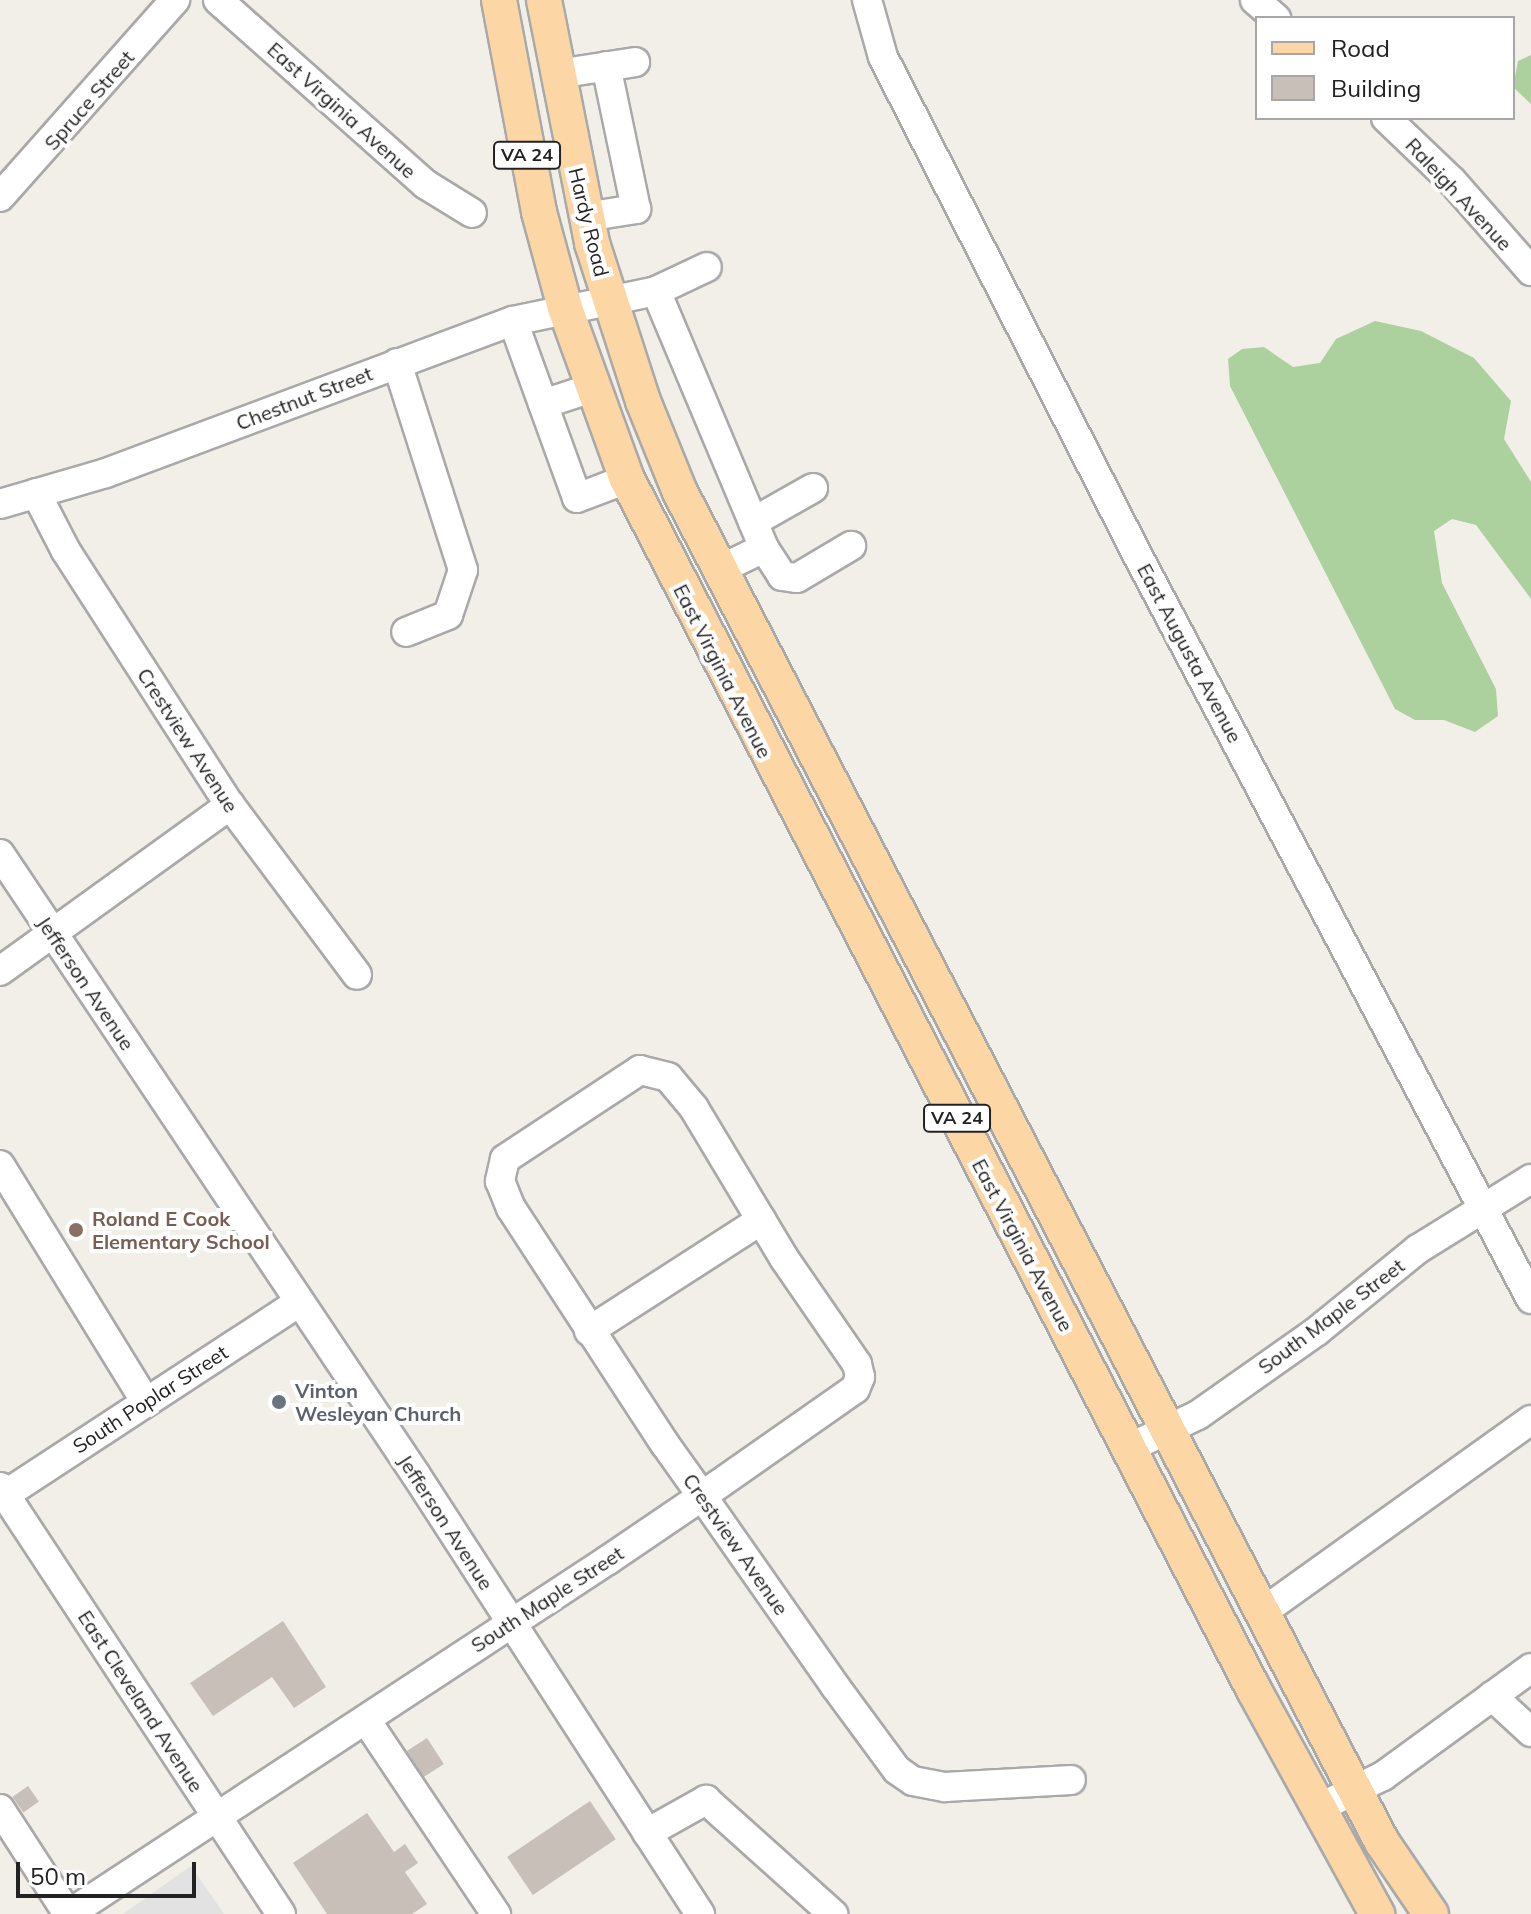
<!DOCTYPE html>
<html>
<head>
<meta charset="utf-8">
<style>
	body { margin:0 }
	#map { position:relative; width:1531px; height:1914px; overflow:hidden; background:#f2efe9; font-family:Mulish,sans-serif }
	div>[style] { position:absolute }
	.forest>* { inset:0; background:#add19e }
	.parking>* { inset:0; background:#e2e2e2 }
	.building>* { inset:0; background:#c7bfb8; transform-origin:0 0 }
	.roads { filter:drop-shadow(2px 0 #a9a9a9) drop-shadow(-2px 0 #a9a9a9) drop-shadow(0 2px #a9a9a9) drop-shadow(0 -2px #a9a9a9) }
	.minor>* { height:28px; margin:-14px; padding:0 14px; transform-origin:14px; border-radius:14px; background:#fff }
	.major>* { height:34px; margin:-17px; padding:0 17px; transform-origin:17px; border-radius:17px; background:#fcd6a4 }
	.dots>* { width:22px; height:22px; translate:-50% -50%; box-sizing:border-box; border:4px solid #fff; border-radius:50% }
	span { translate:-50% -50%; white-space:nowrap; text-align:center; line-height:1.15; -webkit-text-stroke:8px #fff; paint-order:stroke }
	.shield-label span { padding:2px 6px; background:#fff; border:2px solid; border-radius:6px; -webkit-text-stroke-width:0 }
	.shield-label { font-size:18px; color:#222; font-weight:700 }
	.street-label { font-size:20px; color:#222 }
	.education-label { font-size:20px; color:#785e54; font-weight:700 }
	.left { translate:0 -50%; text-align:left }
	.worship-label { font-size:20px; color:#5b616d; font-weight:700 }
	.legend { position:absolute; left:1255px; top:16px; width:260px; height:104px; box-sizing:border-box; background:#fff; border:2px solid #a7a7a7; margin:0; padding:10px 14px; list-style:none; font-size:24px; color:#222 }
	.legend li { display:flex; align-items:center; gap:16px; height:40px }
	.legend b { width:40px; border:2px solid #a7a7a7 }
	.scale { position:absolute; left:16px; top:1862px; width:180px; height:36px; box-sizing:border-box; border:4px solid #222; border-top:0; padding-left:10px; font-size:24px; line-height:28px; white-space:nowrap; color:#222; -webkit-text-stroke:6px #fff; paint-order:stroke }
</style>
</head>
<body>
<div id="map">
	<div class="forest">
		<div style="clip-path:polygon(1531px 55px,1531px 104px,1513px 87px,1518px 61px)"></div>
		<div style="clip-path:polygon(1375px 321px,1421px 331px,1474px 358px,1511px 401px,1504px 439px,1531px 482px,1531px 599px,1476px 525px,1452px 519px,1434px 531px,1442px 583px,1496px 689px,1498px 716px,1475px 732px,1444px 720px,1415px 720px,1395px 709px,1230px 386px,1228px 359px,1242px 349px,1264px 347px,1293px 367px,1320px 363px,1336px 339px)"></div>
	</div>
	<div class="parking">
		<div style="clip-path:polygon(191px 1866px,224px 1914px,123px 1914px)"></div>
	</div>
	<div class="building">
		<div style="clip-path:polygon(283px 1621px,326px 1687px,294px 1708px,272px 1677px,213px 1716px,190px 1683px)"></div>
		<div style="left:427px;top:1738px;width:31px;height:24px;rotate:57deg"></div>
		<div style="left:28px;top:1786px;width:19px;height:19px;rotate:55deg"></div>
		<div style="left:590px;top:1801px;width:46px;height:100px;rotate:56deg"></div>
		<div style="clip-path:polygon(367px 1813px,394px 1852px,405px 1844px,418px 1863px,405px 1872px,427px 1904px,412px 1914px,327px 1914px,293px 1863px)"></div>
	</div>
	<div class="roads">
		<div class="minor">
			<div style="left:218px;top:0;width:277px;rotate:41.6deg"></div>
			<div style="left:425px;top:184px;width:55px;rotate:31.7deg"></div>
			<div style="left:867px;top:0;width:59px;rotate:74.3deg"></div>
			<div style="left:883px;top:57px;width:565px;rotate:62.94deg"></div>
			<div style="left:1140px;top:560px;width:836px;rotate:62.12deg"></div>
			<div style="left:1255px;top:0;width:28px;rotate:41deg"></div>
			<div style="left:557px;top:74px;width:79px;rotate:-8.7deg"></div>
			<div style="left:1386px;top:118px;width:91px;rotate:43.7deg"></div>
			<div style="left:1452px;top:181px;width:120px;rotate:48.7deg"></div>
			<div style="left:0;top:197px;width:264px;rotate:-48.4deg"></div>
			<div style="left:586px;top:217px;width:51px;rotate:-9.1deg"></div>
			<div style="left:636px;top:209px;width:146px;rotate:-101.8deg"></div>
			<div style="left:656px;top:291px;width:56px;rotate:-25.2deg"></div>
			<div style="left:513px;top:321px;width:188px;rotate:70.1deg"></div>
			<div style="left:577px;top:498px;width:53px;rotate:-20.8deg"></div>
			<div style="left:397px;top:363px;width:217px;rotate:72.3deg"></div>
			<div style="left:463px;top:570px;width:47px;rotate:108.4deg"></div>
			<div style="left:448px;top:615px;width:45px;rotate:158deg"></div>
			<div style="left:543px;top:404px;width:52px;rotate:-18.1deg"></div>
			<div style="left:36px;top:493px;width:65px;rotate:62.7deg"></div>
			<div style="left:66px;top:551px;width:302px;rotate:57.2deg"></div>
			<div style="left:230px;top:805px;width:212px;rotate:53.2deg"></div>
			<div style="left:0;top:504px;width:110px;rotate:-16.3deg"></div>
			<div style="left:106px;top:473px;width:434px;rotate:-20.5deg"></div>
			<div style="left:513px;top:321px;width:146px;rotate:-11.8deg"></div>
			<div style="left:656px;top:291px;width:279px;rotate:67.2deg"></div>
			<div style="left:764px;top:548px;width:48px;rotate:154deg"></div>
			<div style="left:753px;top:522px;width:69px;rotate:-29.5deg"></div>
			<div style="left:764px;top:548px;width:33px;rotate:57deg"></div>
			<div style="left:782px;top:576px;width:15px;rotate:8deg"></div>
			<div style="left:797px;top:578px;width:63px;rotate:-30.7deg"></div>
			<div style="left:0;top:854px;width:747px;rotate:56.18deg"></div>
			<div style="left:416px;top:1475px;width:523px;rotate:57.1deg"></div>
			<div style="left:0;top:971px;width:284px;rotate:-35.8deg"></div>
			<div style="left:0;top:1165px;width:278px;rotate:58.4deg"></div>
			<div style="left:589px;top:1331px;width:205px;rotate:-32.8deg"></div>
			<div style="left:1129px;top:1448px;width:76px;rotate:-25.6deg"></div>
			<div style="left:1198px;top:1415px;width:146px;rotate:-35.2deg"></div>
			<div style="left:1317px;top:1331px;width:130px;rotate:-39.1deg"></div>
			<div style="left:1418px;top:1249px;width:133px;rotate:-31.8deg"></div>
			<div style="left:0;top:1487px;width:511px;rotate:56.65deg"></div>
			<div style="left:0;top:1498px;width:358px;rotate:-33.2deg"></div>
			<div style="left:1264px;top:1611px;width:328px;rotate:-35.6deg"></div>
			<div style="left:1492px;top:1696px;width:53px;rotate:42.7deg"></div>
			<div style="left:366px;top:1720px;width:234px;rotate:56.2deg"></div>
			<div style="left:0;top:1809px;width:125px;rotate:57.1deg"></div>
			<div style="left:1317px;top:1809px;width:74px;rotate:-26.6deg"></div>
			<div style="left:1383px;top:1776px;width:183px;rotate:-36.1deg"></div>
			<div style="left:647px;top:1833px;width:68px;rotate:-29.2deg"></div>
			<div style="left:706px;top:1800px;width:171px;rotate:41.9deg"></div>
			<div style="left:69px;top:1914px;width:645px;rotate:-33.3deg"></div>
			<div style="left:608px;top:1560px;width:114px;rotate:-34.2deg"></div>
			<div style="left:702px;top:1496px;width:187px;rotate:-35deg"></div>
			<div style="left:855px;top:1389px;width:13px;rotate:-67deg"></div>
			<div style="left:860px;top:1377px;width:13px;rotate:-103deg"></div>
			<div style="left:857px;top:1364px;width:129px;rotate:-124.6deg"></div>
			<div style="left:784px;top:1258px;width:175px;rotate:-121deg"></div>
			<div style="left:694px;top:1108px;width:40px;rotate:-130deg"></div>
			<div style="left:668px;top:1077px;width:29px;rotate:-166deg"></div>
			<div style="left:640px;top:1070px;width:162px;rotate:146.6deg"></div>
			<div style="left:505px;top:1159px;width:23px;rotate:103deg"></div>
			<div style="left:500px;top:1181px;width:29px;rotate:68deg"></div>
			<div style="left:511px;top:1208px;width:282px;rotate:56.9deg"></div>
			<div style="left:665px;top:1444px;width:64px;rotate:54.6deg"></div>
			<div style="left:702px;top:1496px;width:232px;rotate:55deg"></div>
			<div style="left:835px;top:1686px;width:104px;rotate:53.6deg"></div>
			<div style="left:897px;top:1770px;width:19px;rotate:35deg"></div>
			<div style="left:913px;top:1781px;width:33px;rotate:11deg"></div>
			<div style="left:945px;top:1787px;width:126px;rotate:-3.2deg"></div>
		</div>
		<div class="major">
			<div style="left:499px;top:0;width:216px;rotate:79.3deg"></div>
			<div style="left:539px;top:212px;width:99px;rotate:74.8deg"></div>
			<div style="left:565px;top:308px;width:182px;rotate:70.1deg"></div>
			<div style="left:627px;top:479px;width:1364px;rotate:62.63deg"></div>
			<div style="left:1254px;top:1690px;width:256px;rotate:61.2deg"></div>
			<div style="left:544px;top:0;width:248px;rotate:78.8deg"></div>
			<div style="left:592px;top:243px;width:166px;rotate:72.1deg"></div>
			<div style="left:643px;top:401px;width:98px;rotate:67.9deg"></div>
			<div style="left:680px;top:492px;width:1522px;rotate:62.53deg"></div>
			<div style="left:1382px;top:1842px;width:87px;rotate:55.8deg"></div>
		</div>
	</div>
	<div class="dots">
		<div style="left:76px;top:1230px;background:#8d6e63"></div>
		<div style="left:279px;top:1402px;background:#6b7280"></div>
	</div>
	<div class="shield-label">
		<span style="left:527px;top:155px">VA 24</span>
		<span style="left:957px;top:1118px">VA 24</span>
	</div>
	<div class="street-label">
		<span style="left:89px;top:100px;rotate:-49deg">Spruce Street</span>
		<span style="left:342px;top:110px;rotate:42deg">East Virginia Avenue</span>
		<span style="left:1459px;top:194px;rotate:47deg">Raleigh Avenue</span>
		<span style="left:589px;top:222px;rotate:76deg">Hardy Road</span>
		<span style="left:304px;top:398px;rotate:-21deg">Chestnut Street</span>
		<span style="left:1190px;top:653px;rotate:62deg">East Augusta Avenue</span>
		<span style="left:723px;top:671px;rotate:63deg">East Virginia Avenue</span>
		<span style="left:188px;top:740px;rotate:57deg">Crestview Avenue</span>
		<span style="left:86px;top:983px;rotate:56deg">Jefferson Avenue</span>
		<span style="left:1023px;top:1245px;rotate:62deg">East Virginia Avenue</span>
		<span style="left:1331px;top:1316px;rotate:-37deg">South Maple Street</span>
		<span style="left:150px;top:1399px;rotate:-33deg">South Poplar Street</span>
		<span style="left:446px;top:1522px;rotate:57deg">Jefferson Avenue</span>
		<span style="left:736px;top:1544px;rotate:55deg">Crestview Avenue</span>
		<span style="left:547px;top:1599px;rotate:-33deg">South Maple Street</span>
		<span style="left:141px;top:1701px;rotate:57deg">East Cleveland Avenue</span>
	</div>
	<div class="education-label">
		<span class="left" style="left:92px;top:1230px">Roland E Cook<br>Elementary School</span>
	</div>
	<div class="worship-label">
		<span class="left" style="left:295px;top:1402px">Vinton<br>Wesleyan Church</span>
	</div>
	<ul class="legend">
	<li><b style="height:10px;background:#fcd6a4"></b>Road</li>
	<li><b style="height:22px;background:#c7bfb8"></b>Building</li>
	</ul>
	<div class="scale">50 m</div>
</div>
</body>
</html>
